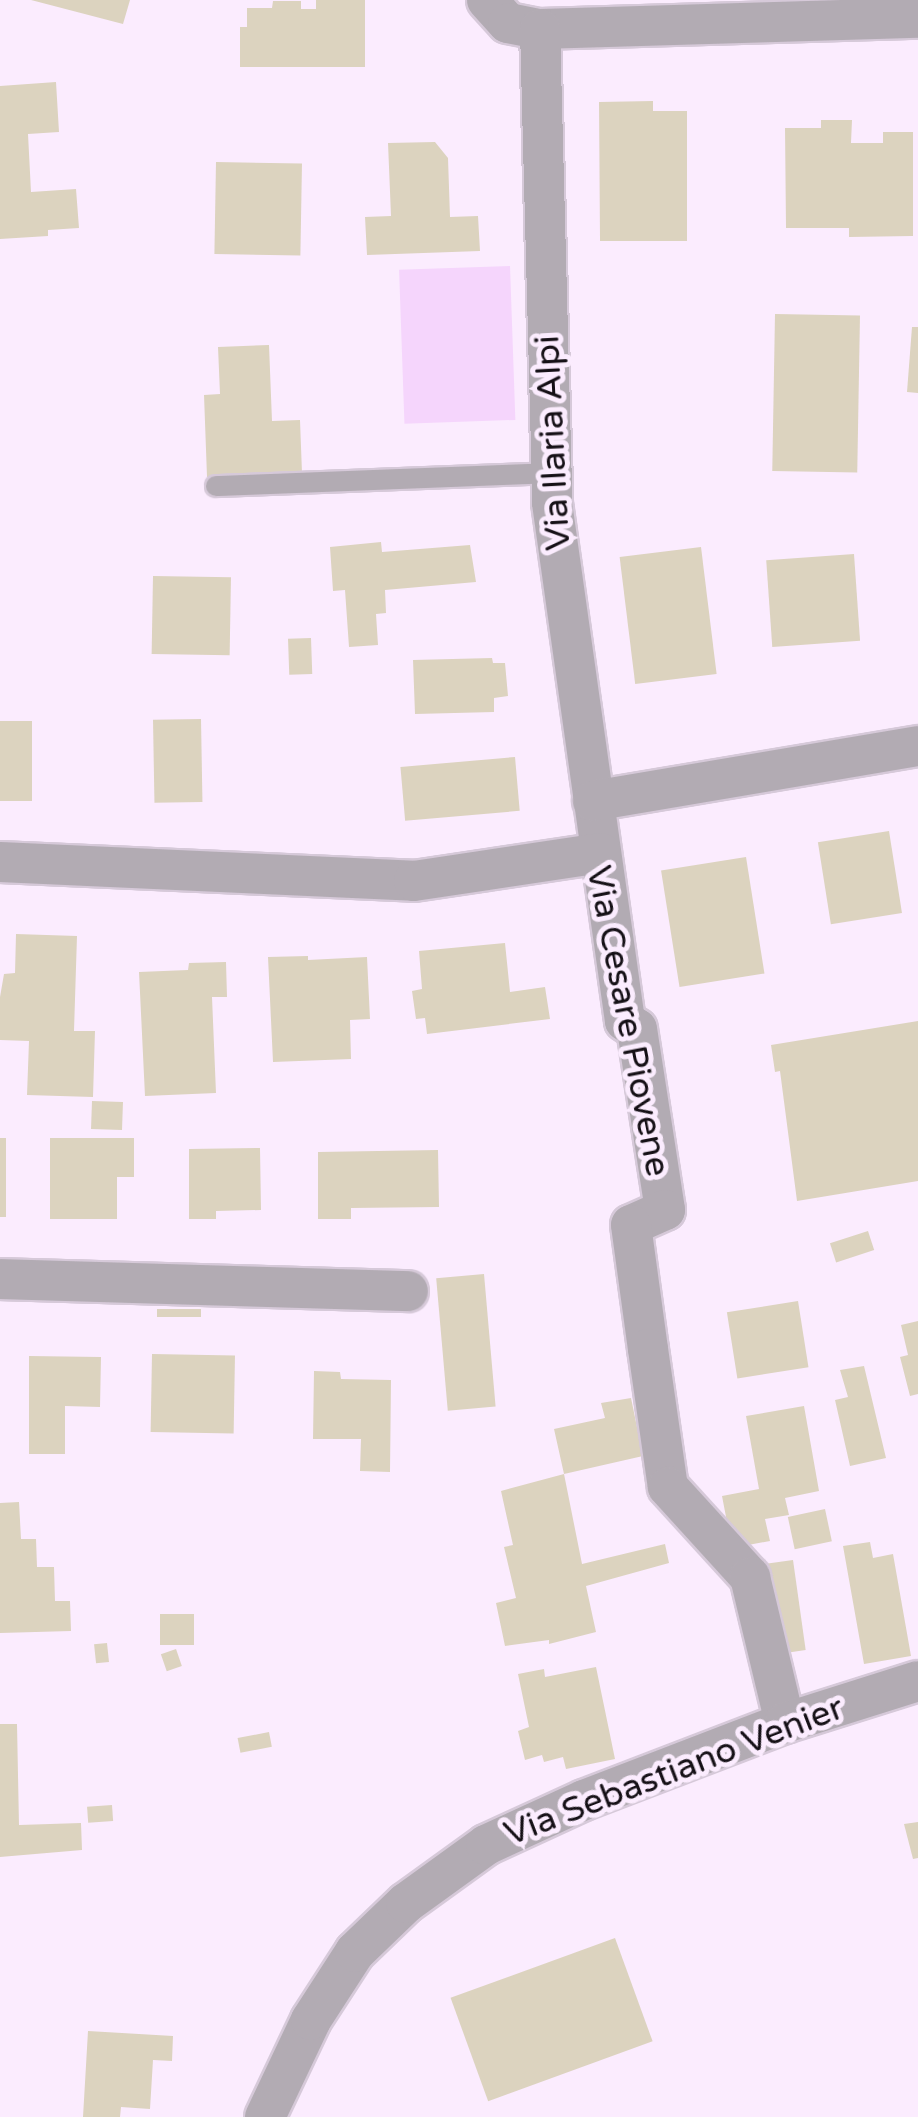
<!DOCTYPE html>
<html>
<head>
<meta charset="utf-8">
<style>
	body { margin:0 }
	#map { position:relative; width:918px; height:2117px; overflow:hidden; background:#fbecfe; font-family:"Varela Round",sans-serif }
	div>[style] { position:absolute }
	.green>* { inset:0; background:#f5d5fc; transform-origin:0 0 }
	.building>* { inset:0; background:#dcd3bf; transform-origin:0 0 }
	.roads { filter:drop-shadow(2px 0 #d6c9d9) drop-shadow(-2px 0 #d6c9d9) drop-shadow(0 2px #d6c9d9) drop-shadow(0 -2px #d6c9d9) }
	.service>* { height:20px; margin:-10px; padding:0 10px; transform-origin:10px; border-radius:10px; background:#b2abb3 }
	.minor>* { height:40px; margin:-20px; padding:0 20px; transform-origin:20px; border-radius:20px; background:#b2abb3 }
	span { translate:-50% -50%; white-space:nowrap; text-align:center; line-height:1.15; -webkit-text-stroke:10px #fbecfe; paint-order:stroke }
	.street-label { font-size:35px; color:#151016 }
</style>
</head>
<body>
<div id="map">
	<div class="green">
		<div style="left:510px;top:266px;width:154px;height:111px;rotate:88deg"></div>
	</div>
	<div class="building">
		<div style="clip-path:polygon(31px 0,130px 0,123px 24px)"></div>
		<div style="clip-path:polygon(316px 0,365px 0,365px 67px,240px 67px,240px 27px,247px 27px,247px 8px,272px 8px,273px 1px,301px 1px,301px 9px,316px 9px)"></div>
		<div style="clip-path:polygon(56px 82px,59px 132px,28px 134px,31px 192px,76px 189px,79px 228px,48px 230px,48px 236px,0 239px,0 86px)"></div>
		<div style="clip-path:polygon(653px 101px,653px 111px,687px 111px,687px 241px,600px 241px,599px 102px)"></div>
		<div style="clip-path:polygon(821px 120px,852px 120px,851px 143px,883px 143px,883px 132px,913px 132px,913px 236px,849px 237px,849px 228px,786px 228px,785px 128px,821px 128px)"></div>
		<div style="clip-path:polygon(435px 142px,448px 158px,450px 217px,478px 216px,480px 251px,367px 255px,365px 217px,391px 216px,388px 143px)"></div>
		<div style="left:216px;top:162px;width:86px;height:92px;rotate:1deg"></div>
		<div style="left:775px;top:314px;width:85px;height:157px;rotate:1deg"></div>
		<div style="clip-path:polygon(912px 327px,918px 327px,918px 393px,907px 392px)"></div>
		<div style="clip-path:polygon(269px 345px,272px 421px,300px 420px,302px 473px,207px 477px,204px 395px,220px 394px,218px 347px)"></div>
		<div style="clip-path:polygon(381px 542px,382px 552px,470px 545px,476px 582px,385px 590px,386px 613px,376px 614px,378px 645px,349px 647px,345px 590px,333px 591px,330px 547px)"></div>
		<div style="left:701px;top:547px;width:128px;height:82px;rotate:83deg"></div>
		<div style="left:854px;top:554px;width:87px;height:88px;rotate:86deg"></div>
		<div style="left:153px;top:576px;width:78px;height:78px;rotate:1deg"></div>
		<div style="left:311px;top:638px;width:36px;height:23px;rotate:88deg"></div>
		<div style="clip-path:polygon(492px 658px,493px 663px,505px 663px,508px 696px,494px 698px,494px 712px,415px 714px,413px 660px)"></div>
		<div style="left:201px;top:719px;width:83px;height:48px;rotate:89deg"></div>
		<div style="left:0;top:721px;width:32px;height:80px"></div>
		<div style="left:515px;top:757px;width:54px;height:115px;rotate:85deg"></div>
		<div style="left:889px;top:831px;width:83px;height:72px;rotate:81deg"></div>
		<div style="left:746px;top:857px;width:118px;height:86px;rotate:81deg"></div>
		<div style="clip-path:polygon(16px 934px,77px 936px,74px 1031px,95px 1031px,93px 1097px,27px 1095px,29px 1041px,0 1040px,0 997px,4px 974px,15px 973px)"></div>
		<div style="clip-path:polygon(505px 943px,510px 992px,545px 987px,550px 1019px,427px 1034px,425px 1018px,416px 1019px,412px 991px,422px 989px,419px 951px)"></div>
		<div style="clip-path:polygon(308px 956px,308px 960px,367px 957px,370px 1019px,350px 1020px,351px 1059px,273px 1062px,268px 957px)"></div>
		<div style="clip-path:polygon(226px 962px,227px 997px,212px 997px,216px 1093px,145px 1096px,139px 972px,188px 970px,189px 963px)"></div>
		<div style="clip-path:polygon(918px 1021px,918px 1181px,797px 1201px,780px 1071px,775px 1072px,771px 1045px)"></div>
		<div style="left:92px;top:1101px;width:31px;height:28px;rotate:2deg"></div>
		<div style="left:0;top:1138px;width:6px;height:79px"></div>
		<div style="clip-path:polygon(50px 1138px,134px 1138px,134px 1177px,117px 1177px,117px 1219px,50px 1219px)"></div>
		<div style="clip-path:polygon(260px 1148px,261px 1210px,216px 1211px,216px 1219px,189px 1219px,189px 1149px)"></div>
		<div style="clip-path:polygon(438px 1150px,439px 1207px,351px 1208px,351px 1219px,318px 1219px,318px 1152px)"></div>
		<div style="left:868px;top:1231px;width:20px;height:40px;rotate:72deg"></div>
		<div style="left:484px;top:1274px;width:133px;height:48px;rotate:85deg"></div>
		<div style="left:798px;top:1301px;width:67px;height:72px;rotate:81deg"></div>
		<div style="left:157px;top:1309px;width:44px;height:8px"></div>
		<div style="clip-path:polygon(918px 1321px,918px 1394px,910px 1396px,900px 1357px,908px 1355px,901px 1325px)"></div>
		<div style="left:152px;top:1354px;width:83px;height:78px;rotate:1deg"></div>
		<div style="clip-path:polygon(29px 1356px,101px 1357px,100px 1407px,65px 1406px,65px 1454px,29px 1454px)"></div>
		<div style="clip-path:polygon(864px 1366px,886px 1458px,850px 1466px,835px 1400px,848px 1397px,840px 1370px)"></div>
		<div style="clip-path:polygon(314px 1371px,340px 1372px,341px 1379px,391px 1380px,390px 1472px,360px 1471px,361px 1439px,313px 1439px)"></div>
		<div style="clip-path:polygon(631px 1398px,643px 1456px,564px 1474px,554px 1429px,605px 1418px,601px 1403px)"></div>
		<div style="clip-path:polygon(804px 1406px,819px 1491px,785px 1498px,789px 1515px,765px 1519px,770px 1541px,732px 1548px,722px 1496px,759px 1489px,746px 1416px)"></div>
		<div style="clip-path:polygon(564px 1474px,582px 1564px,665px 1544px,669px 1563px,586px 1586px,596px 1632px,549px 1644px,549px 1640px,505px 1646px,496px 1603px,516px 1598px,504px 1547px,513px 1545px,501px 1491px)"></div>
		<div style="clip-path:polygon(19px 1502px,21px 1539px,36px 1539px,37px 1567px,54px 1567px,55px 1601px,70px 1601px,71px 1631px,0 1633px,0 1503px)"></div>
		<div style="left:825px;top:1509px;width:33px;height:38px;rotate:78deg"></div>
		<div style="clip-path:polygon(870px 1542px,873px 1558px,893px 1554px,911px 1656px,864px 1664px,843px 1546px)"></div>
		<div style="left:793px;top:1560px;width:91px;height:29px;rotate:82deg"></div>
		<div style="left:160px;top:1614px;width:34px;height:31px"></div>
		<div style="left:107px;top:1643px;width:19px;height:13px;rotate:84deg"></div>
		<div style="left:176px;top:1649px;width:18px;height:16px;rotate:71deg"></div>
		<div style="clip-path:polygon(596px 1667px,615px 1759px,566px 1769px,563px 1757px,544px 1762px,542px 1755px,525px 1760px,518px 1731px,529px 1727px,518px 1674px,544px 1669px,545px 1677px)"></div>
		<div style="clip-path:polygon(0 1724px,17px 1724px,19px 1825px,81px 1823px,82px 1850px,0 1857px)"></div>
		<div style="left:269px;top:1732px;width:15px;height:32px;rotate:79deg"></div>
		<div style="left:112px;top:1805px;width:16px;height:25px;rotate:86deg"></div>
		<div style="clip-path:polygon(918px 1822px,918px 1858px,913px 1859px,904px 1824px)"></div>
		<div style="left:615px;top:1938px;width:110px;height:175px;rotate:70deg"></div>
		<div style="clip-path:polygon(88px 2031px,173px 2036px,172px 2061px,153px 2060px,150px 2109px,121px 2107px,120px 2117px,83px 2117px)"></div>
	</div>
	<div class="roads">
		<div class="service">
			<div style="left:216px;top:486px;width:335px;rotate:-2.2deg"></div>
		</div>
		<div class="minor">
			<div style="left:487px;top:0;width:31px;rotate:48deg"></div>
			<div style="left:508px;top:23px;width:33px;rotate:11deg"></div>
			<div style="left:540px;top:29px;width:378px;rotate:-1.7deg"></div>
			<div style="left:540px;top:29px;width:474px;rotate:88.5deg"></div>
			<div style="left:552px;top:503px;width:523px;rotate:81.98deg"></div>
			<div style="left:625px;top:1021px;width:14px;rotate:34deg"></div>
			<div style="left:637px;top:1029px;width:183px;rotate:81.2deg"></div>
			<div style="left:665px;top:1210px;width:37px;rotate:156deg"></div>
			<div style="left:631px;top:1225px;width:125px;rotate:82.2deg"></div>
			<div style="left:648px;top:1349px;width:139px;rotate:81.8deg"></div>
			<div style="left:668px;top:1487px;width:122px;rotate:47.7deg"></div>
			<div style="left:750px;top:1577px;width:150px;rotate:76.5deg"></div>
			<div style="left:593px;top:801px;width:330px;rotate:-9.6deg"></div>
			<div style="left:0;top:862px;width:414px;rotate:2.6deg"></div>
			<div style="left:414px;top:881px;width:189px;rotate:-8.5deg"></div>
			<div style="left:0;top:1279px;width:408px;rotate:1.7deg"></div>
			<div style="left:265px;top:2117px;width:107px;rotate:-64.6deg"></div>
			<div style="left:311px;top:2020px;width:81px;rotate:-57.1deg"></div>
			<div style="left:355px;top:1952px;width:71px;rotate:-43.9deg"></div>
			<div style="left:406px;top:1903px;width:99px;rotate:-35.9deg"></div>
			<div style="left:486px;top:1845px;width:108px;rotate:-24.7deg"></div>
			<div style="left:584px;top:1800px;width:215px;rotate:-21deg"></div>
			<div style="left:785px;top:1723px;width:139px;rotate:-17.5deg"></div>
		</div>
	</div>
	<div class="street-label">
		<span style="left:553px;top:443px;rotate:-93deg">Via Ilaria Alpi</span>
		<span style="left:628px;top:1021px;rotate:79deg">Via Cesare Piovene</span>
		<span style="left:674px;top:1771px;rotate:-21deg">Via Sebastiano Venier</span>
	</div>
</div>
</body>
</html>
